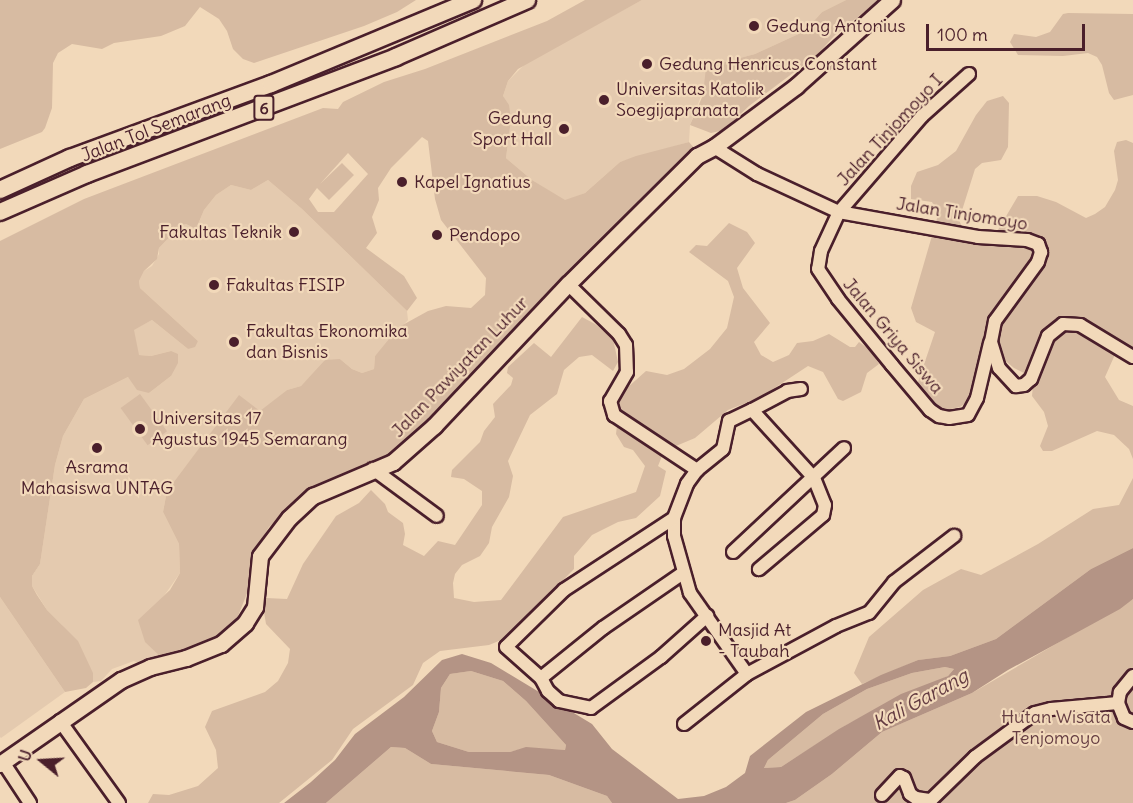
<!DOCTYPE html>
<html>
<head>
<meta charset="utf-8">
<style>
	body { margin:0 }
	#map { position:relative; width:1133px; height:803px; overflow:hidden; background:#f2d9ba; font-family:Delius,sans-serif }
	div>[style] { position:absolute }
	.built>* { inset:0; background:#e4caaf }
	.green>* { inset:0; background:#d7bba2; transform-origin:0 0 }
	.water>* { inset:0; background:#b49485 }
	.roads { filter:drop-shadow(2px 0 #4a1f2b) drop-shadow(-2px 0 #4a1f2b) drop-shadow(0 2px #4a1f2b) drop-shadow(0 -2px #4a1f2b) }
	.minor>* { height:12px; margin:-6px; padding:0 6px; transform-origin:6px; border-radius:6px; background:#f2d9ba }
	.major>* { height:15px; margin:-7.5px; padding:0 7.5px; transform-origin:7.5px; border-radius:7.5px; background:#f2d9ba }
	.highway>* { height:16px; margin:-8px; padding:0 8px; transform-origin:8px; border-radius:8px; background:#f2d9ba }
	.dots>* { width:16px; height:16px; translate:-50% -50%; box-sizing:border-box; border:3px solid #f2d9ba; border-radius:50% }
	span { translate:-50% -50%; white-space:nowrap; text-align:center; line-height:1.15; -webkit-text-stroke:4.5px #f2d9ba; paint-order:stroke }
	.shield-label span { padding:2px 4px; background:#f2d9ba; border:2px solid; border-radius:4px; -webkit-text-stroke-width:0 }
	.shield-label { font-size:16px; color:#4a1f2b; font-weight:700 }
	.poi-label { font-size:18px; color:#4a1f2b }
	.left { translate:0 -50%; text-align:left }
	.right { translate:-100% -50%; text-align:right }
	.street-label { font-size:18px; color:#4a1f2b }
	.park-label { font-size:18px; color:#663e43 }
	.water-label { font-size:20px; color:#643c42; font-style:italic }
	.north { position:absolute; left:12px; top:731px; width:60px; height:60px; -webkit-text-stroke:4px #f2d9ba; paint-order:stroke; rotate:288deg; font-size:16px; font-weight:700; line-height:24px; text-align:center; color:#4a1f2b }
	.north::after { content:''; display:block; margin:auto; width:21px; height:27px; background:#4a1f2b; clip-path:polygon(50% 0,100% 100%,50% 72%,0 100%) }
	.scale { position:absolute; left:926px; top:24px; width:159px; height:27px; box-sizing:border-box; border:3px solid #4a1f2b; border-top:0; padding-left:8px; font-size:18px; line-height:21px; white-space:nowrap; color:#4a1f2b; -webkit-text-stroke:4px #f2d9ba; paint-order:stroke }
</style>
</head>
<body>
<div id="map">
	<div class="built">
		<div style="clip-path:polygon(642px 0,846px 0,822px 12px,805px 31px,755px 54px,706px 67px,706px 83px,690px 125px,689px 142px,620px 162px,585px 193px,565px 201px,532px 180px,506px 158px,511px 120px,503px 96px,508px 81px,526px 63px)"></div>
		<div style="clip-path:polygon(268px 180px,302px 209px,407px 311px,408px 320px,375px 356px,374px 369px,362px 373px,352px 369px,340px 359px,311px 376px,301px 386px,287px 390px,260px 412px,239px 396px,167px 491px,163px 512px,179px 544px,180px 573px,159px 603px,164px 660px,142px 665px,134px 661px,112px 669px,101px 681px,93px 682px,92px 673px,62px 625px,47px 610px,32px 586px,32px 576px,40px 564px,55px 465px,63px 436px,84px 399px,128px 377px,149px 393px,171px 376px,171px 351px,151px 356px,138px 355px,133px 330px,152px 320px,188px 349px,198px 341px,140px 288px,139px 281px,144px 271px,152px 266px,159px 254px,159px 248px,180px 226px,186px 224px,196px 229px,204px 210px,216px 195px,231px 185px,251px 190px)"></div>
		<div style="clip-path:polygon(0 597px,65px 692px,1px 738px,0 737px)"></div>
	</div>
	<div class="green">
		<div style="clip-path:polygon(0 0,416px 0,397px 12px,364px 26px,254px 63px,243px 59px,233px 49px,227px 31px,219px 19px,200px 7px,185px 26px,161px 36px,114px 43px,102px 49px,72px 44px,58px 53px,53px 63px,52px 108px,45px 128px,42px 132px,0 149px)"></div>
		<div style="clip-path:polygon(evenodd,585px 0,642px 0,518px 69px,508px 81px,503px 96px,509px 105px,511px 120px,506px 158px,532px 180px,565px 200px,585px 193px,620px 162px,636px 156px,689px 142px,698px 153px,512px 344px,386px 460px,295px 503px,269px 527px,256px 549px,248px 591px,238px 616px,220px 637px,164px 660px,145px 642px,138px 620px,170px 590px,180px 573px,179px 544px,163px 512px,167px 491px,239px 395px,260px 411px,287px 390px,301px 386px,325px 360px,340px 359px,352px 369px,362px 373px,374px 369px,375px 356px,399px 327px,428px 311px,446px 306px,471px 308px,485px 295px,486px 278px,441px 220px,435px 199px,428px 141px,422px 137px,391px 168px,378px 188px,379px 200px,372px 217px,377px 233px,366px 248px,404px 276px,417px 298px,407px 311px,302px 209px,268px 180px,251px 190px,231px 185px,216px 195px,204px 210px,196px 229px,186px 224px,180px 226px,159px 248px,157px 259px,144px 271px,139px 281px,140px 288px,198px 341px,195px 347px,188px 349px,152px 320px,134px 330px,139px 355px,151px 356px,171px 351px,178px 354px,178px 363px,171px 376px,149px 393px,137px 390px,128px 377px,84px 399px,63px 436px,55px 465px,40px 564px,32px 576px,32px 586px,37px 595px,47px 610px,78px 641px,93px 673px,93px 682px,86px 688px,65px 692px,0 597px,0 241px,84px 199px,323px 108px,338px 109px,343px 102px,384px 82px,425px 69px,547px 21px,585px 0,348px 153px,368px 174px,334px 212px,318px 212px,309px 199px,317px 188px,329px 200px,354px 175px,342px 163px,320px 184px,348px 153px)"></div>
		<div style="clip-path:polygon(846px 0,879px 0,834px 36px,817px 55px,749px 106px,724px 130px,711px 133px,690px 125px,703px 95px,706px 67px,755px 54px,805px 31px,822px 12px)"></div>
		<div style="clip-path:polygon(1068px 13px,1133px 14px,1133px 95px,1114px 100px,1109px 93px,1102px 65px,1097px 57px,1088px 53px,1063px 56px,1018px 55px,1010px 42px,1014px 34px,1036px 37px,1050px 32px,1063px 14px)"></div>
		<div style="clip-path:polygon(1003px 96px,1009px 103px,1008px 147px,1001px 160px,982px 163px,975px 169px,959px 220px,968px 241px,992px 240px,1018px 196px,1037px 196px,1056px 202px,1086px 218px,1095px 214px,1105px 207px,1115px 190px,1118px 180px,1114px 151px,1117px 142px,1126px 140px,1133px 143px,1133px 350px,1126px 347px,1117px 350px,1105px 377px,1119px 400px,1133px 406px,1133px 459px,1129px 449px,1114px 435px,1097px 431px,1052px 451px,1043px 451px,1040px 446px,1048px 426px,1044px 412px,1032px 396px,1033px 385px,1041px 375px,1026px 374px,1014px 368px,1002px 358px,987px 368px,975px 396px,960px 407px,932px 413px,917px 385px,935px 332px,916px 322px,911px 308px,938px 215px,932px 202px,911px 199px,911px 186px,917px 172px,938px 165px,956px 151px,976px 115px,987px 101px)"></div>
		<div style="clip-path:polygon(729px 223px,747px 232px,755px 243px,737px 268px,743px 288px,770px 323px,754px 342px,761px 355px,773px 362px,789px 355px,797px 343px,813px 341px,829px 334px,850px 347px,855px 347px,859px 342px,870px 350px,879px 364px,867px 373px,861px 392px,843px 401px,838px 399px,823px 372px,808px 366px,761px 397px,728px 410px,695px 438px,664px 451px,658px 466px,666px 471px,660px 496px,636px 518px,618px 522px,592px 535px,574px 556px,574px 569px,506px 638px,489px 645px,440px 651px,423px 663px,413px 685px,353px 729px,332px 760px,279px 803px,148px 803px,153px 794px,169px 795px,198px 786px,218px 768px,216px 750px,205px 727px,212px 711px,265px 692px,278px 681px,288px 663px,290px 649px,266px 624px,263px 606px,266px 598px,287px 599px,303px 564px,336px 516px,359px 503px,371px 490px,385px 504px,388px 512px,403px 523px,405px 534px,403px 545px,424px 556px,438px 541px,455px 545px,482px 505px,482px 491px,464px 479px,451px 477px,452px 470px,480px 442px,484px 431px,495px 417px,493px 404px,511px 385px,513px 378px,507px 373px,508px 367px,534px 343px,551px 357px,582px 317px,595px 324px,613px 339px,618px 362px,613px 371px,592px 355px,579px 357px,564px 370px,557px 394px,530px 415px,508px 461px,513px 476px,509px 497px,492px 527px,489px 543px,480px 556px,462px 565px,455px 574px,453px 583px,454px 598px,474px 602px,501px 600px,563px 517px,636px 492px,645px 466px,633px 450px,624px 447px,616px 434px,620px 400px,627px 388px,646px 371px,667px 375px,684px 369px,710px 349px,727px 328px,734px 297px,728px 281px,689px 252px,696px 245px,707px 246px)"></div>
		<div style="left:140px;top:394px;width:46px;height:24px;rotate:54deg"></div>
		<div style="clip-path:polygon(1133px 478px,1133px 548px,1091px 569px,996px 639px,950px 656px,918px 660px,862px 684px,854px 673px,869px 637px,923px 590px,961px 569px,981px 575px,1038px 544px,1093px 509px,1119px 505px)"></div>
		<div style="clip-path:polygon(1133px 599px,1133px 803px,786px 803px,795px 800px,832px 774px,882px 732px,972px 693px)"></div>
		<div style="clip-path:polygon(945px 667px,954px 669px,948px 676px,848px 724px,781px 767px,764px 768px,768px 760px,823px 714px,867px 689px,912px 673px)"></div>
		<div style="clip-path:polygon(471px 671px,503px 681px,526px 701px,566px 745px,565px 750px,526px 748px,510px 752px,469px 752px,437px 742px,432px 731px,439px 712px,441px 688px,450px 674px)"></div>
		<div style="clip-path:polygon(391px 747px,405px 748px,431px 764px,549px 775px,607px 796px,612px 803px,326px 803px)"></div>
	</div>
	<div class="water">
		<div style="clip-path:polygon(evenodd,1133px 548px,1133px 599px,1120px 609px,1008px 670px,972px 693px,882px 732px,832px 774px,795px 800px,786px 803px,612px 803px,607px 796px,549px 775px,431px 764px,405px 748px,391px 747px,326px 803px,284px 803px,311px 782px,335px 760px,355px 734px,404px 697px,442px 660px,462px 654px,491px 663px,592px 724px,612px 749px,678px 799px,704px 796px,726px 787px,745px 773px,750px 756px,806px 712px,881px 675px,918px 660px,950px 656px,996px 639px,1091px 569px,1133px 548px,945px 667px,954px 669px,948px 676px,901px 694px,839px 729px,781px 767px,764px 768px,768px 760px,823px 714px,867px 689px,912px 673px,945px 667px,1133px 548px,471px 671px,503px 681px,526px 701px,566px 745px,565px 750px,526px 747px,510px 752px,469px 752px,437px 742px,432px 731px,439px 712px,441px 688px,450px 674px,471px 671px)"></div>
	</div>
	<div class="roads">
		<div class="minor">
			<div style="left:969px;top:74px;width:63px;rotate:138.2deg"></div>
			<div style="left:922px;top:116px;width:127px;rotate:130.8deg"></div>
			<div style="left:839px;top:212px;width:43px;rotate:114.8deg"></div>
			<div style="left:821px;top:251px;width:18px;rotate:99deg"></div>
			<div style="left:818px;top:269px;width:36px;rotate:56deg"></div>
			<div style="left:838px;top:299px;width:85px;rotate:50.7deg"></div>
			<div style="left:892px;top:365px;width:59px;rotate:49.8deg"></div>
			<div style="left:930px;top:410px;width:11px;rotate:34deg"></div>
			<div style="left:939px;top:416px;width:10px;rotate:11deg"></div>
			<div style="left:949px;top:418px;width:19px;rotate:-9deg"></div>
			<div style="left:968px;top:415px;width:19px;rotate:-62deg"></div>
			<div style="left:977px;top:398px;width:57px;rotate:-76.7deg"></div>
			<div style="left:714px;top:147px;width:51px;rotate:32.1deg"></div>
			<div style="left:757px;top:174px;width:90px;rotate:24.9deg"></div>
			<div style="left:839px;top:212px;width:141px;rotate:10.2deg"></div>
			<div style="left:978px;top:237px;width:49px;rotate:3.5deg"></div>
			<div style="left:1027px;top:240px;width:12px;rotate:20deg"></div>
			<div style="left:1038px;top:244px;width:9px;rotate:69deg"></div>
			<div style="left:1041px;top:252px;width:10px;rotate:107deg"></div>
			<div style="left:1038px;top:262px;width:73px;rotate:126.1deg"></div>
			<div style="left:995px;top:321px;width:21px;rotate:101deg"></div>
			<div style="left:991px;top:342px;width:27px;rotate:73deg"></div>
			<div style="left:999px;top:368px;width:25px;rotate:47deg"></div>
			<div style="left:1016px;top:386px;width:8px;rotate:-7deg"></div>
			<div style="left:1024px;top:385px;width:9px;rotate:-41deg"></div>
			<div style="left:1031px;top:379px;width:46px;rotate:-68.4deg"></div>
			<div style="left:1048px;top:336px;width:19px;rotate:-39deg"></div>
			<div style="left:1063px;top:324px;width:17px;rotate:3deg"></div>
			<div style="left:1080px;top:325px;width:62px;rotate:31.1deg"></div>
			<div style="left:568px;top:284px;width:71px;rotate:44.4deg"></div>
			<div style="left:619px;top:334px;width:13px;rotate:58deg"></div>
			<div style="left:626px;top:345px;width:27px;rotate:88deg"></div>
			<div style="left:627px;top:372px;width:34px;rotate:120deg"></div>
			<div style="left:610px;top:401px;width:15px;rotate:74deg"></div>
			<div style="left:614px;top:415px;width:100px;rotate:33.5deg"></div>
			<div style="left:697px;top:470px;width:17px;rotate:126deg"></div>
			<div style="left:687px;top:484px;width:36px;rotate:111deg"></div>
			<div style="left:674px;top:518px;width:18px;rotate:90deg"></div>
			<div style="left:674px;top:536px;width:59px;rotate:74.3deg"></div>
			<div style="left:690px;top:593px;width:99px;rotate:54.9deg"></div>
			<div style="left:752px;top:410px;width:40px;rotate:-28deg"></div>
			<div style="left:787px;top:391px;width:14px;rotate:-8deg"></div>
			<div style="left:373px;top:469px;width:79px;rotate:36.3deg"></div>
			<div style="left:697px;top:470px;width:33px;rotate:-39deg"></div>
			<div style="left:723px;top:449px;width:29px;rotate:-78deg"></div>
			<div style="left:729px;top:421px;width:25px;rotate:-26deg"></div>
			<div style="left:752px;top:410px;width:92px;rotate:47.6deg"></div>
			<div style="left:814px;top:478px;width:29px;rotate:68deg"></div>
			<div style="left:825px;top:505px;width:10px;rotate:101deg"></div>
			<div style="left:823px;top:515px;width:84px;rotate:139.8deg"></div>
			<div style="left:674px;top:518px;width:131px;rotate:146.8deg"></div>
			<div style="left:564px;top:590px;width:81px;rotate:135.5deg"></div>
			<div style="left:506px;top:647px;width:47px;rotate:41.5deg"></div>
			<div style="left:541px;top:678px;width:15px;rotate:62deg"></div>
			<div style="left:548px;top:691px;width:15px;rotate:42deg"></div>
			<div style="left:559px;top:701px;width:33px;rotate:12deg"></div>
			<div style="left:591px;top:708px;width:87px;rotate:-36.1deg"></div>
			<div style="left:661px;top:657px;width:62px;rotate:-41.7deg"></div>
			<div style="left:733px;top:552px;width:152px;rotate:-43.1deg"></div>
			<div style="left:1133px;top:676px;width:21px;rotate:129deg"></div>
			<div style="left:1120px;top:692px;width:11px;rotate:100deg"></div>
			<div style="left:1118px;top:703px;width:16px;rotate:68deg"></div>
			<div style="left:1124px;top:718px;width:10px;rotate:24deg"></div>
			<div style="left:541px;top:678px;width:80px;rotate:-38.9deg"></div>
			<div style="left:603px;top:628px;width:97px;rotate:-34.5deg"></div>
			<div style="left:60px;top:721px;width:101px;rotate:54.3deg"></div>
			<div style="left:684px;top:724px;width:80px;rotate:-38.4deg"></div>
			<div style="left:747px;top:674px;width:101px;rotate:-28.3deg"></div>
			<div style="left:836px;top:626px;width:35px;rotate:-22deg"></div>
			<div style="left:869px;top:613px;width:40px;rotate:-51deg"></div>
			<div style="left:894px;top:582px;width:76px;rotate:-37.5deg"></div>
			<div style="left:3px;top:762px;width:49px;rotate:56.6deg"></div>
			<div style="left:882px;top:795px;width:26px;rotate:-47deg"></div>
			<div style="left:900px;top:776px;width:4px;rotate:27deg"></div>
			<div style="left:904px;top:778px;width:17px;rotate:69deg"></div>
			<div style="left:910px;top:794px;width:7px;rotate:34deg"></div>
			<div style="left:916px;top:798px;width:15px;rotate:8deg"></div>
			<div style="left:931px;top:800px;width:62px;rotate:-44.3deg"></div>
			<div style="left:975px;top:757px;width:74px;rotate:-36.3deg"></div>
			<div style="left:1035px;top:713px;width:16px;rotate:-14deg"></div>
			<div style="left:1051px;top:709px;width:67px;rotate:-5.1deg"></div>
		</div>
		<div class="major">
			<div style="left:0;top:764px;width:147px;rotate:-34.8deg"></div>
			<div style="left:121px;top:680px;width:32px;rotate:-24deg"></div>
			<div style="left:150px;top:667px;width:37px;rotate:-14deg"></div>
			<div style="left:186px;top:658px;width:38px;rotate:-22deg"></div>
			<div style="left:221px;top:644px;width:32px;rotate:-41deg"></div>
			<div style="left:245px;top:623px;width:19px;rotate:-58deg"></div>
			<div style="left:255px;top:607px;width:51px;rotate:-84.4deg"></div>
			<div style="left:260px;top:556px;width:48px;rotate:-52.7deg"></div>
			<div style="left:289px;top:518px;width:33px;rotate:-43deg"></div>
			<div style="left:313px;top:496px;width:87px;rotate:-23deg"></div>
			<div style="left:393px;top:462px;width:55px;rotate:-41.3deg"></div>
			<div style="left:434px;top:426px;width:195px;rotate:-46.7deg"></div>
			<div style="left:568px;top:284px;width:182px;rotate:-44.8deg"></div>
			<div style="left:697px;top:156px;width:19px;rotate:-28deg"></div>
			<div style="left:714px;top:147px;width:102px;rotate:-36.6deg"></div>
			<div style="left:796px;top:86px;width:129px;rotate:-41.9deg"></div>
		</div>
		<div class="highway">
			<div style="left:0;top:190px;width:77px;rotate:-24.6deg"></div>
			<div style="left:70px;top:158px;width:214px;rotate:-20.2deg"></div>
			<div style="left:271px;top:84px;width:219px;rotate:-22.6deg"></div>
			<div style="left:0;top:212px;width:95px;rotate:-23.6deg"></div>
			<div style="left:87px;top:174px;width:330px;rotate:-20.7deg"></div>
			<div style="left:396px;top:57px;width:143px;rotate:-23.5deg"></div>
		</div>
	</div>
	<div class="dots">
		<div style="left:754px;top:26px;background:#4a1f2b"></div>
		<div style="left:647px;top:64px;background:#4a1f2b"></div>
		<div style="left:604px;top:100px;background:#4a1f2b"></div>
		<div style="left:564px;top:129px;background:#4a1f2b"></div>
		<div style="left:402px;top:182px;background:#4a1f2b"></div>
		<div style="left:294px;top:232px;background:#4a1f2b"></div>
		<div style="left:437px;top:235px;background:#4a1f2b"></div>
		<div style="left:214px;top:285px;background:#4a1f2b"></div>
		<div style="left:234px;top:342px;background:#4a1f2b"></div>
		<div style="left:140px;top:429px;background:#4a1f2b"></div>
		<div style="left:97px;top:448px;background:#4a1f2b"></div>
		<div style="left:706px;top:641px;background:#4a1f2b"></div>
	</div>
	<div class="shield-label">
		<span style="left:264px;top:108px">6</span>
	</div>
	<div class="poi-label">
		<span class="left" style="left:766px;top:26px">Gedung Antonius</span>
		<span class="left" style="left:659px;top:64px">Gedung Henricus Constant</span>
		<span class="left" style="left:616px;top:100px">Universitas Katolik<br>Soegijapranata</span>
		<span class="right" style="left:552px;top:129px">Gedung<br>Sport Hall</span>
		<span class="left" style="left:414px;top:182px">Kapel Ignatius</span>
		<span class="right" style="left:282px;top:232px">Fakultas Teknik</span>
		<span class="left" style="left:449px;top:235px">Pendopo</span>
		<span class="left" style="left:226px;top:285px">Fakultas FISIP</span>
		<span class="left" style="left:246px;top:342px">Fakultas Ekonomika<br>dan Bisnis</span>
		<span class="left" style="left:152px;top:429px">Universitas 17<br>Agustus 1945 Semarang</span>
		<span style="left:97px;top:478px">Asrama<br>Mahasiswa UNTAG</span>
		<span class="left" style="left:718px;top:641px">Masjid At<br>- Taubah</span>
	</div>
	<div class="street-label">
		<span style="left:156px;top:128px;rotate:-21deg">Jalan Tol Semarang</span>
		<span style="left:890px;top:130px;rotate:-47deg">Jalan Tinjomoyo I</span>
		<span style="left:962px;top:214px;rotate:9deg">Jalan Tinjomoyo</span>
		<span style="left:893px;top:336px;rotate:50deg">Jalan Griya Siswa</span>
		<span style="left:460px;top:367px;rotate:-46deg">Jalan Pawiyatan Luhur</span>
	</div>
	<div class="park-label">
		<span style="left:1056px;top:728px">Hutan Wisata<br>Tenjomoyo</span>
	</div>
	<div class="water-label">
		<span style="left:920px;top:699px;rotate:-29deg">Kali Garang</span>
	</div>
	<div class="north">U</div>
	<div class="scale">100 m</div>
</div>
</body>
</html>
